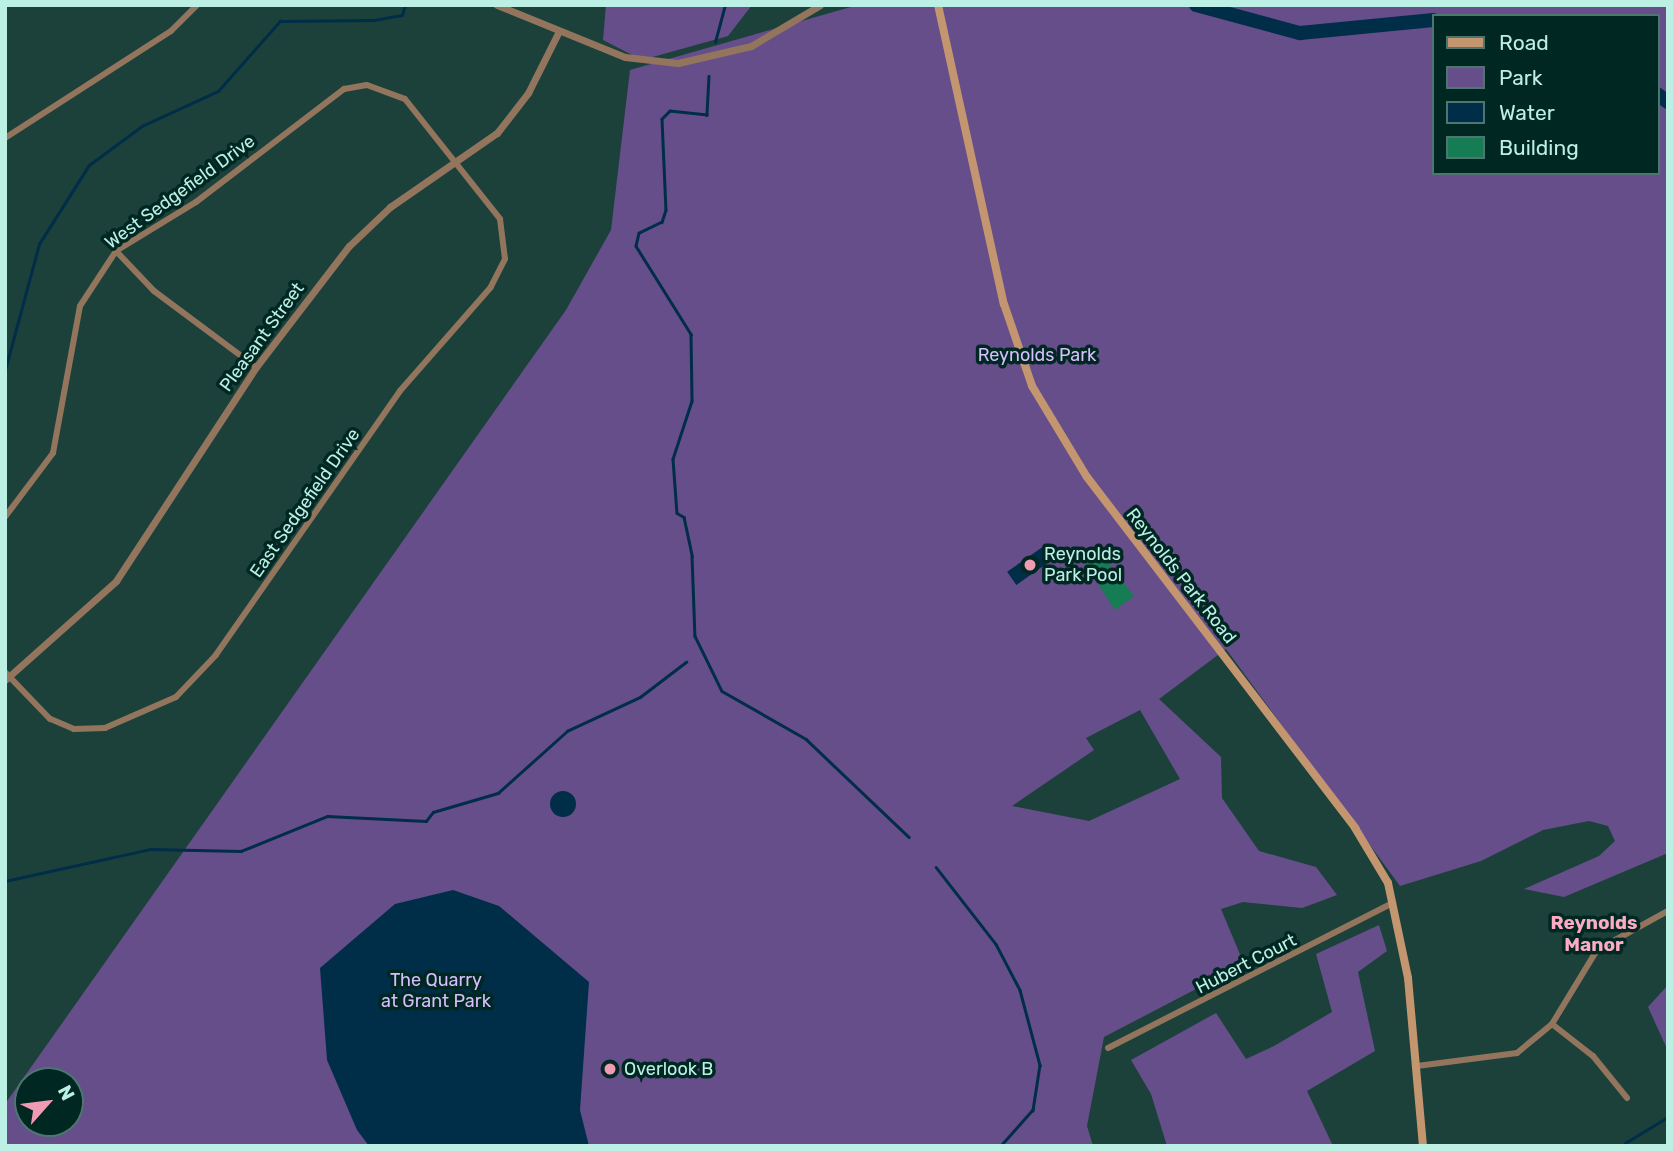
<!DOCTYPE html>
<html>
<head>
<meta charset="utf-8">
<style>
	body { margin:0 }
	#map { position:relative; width:1673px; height:1151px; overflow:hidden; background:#1c413b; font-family:Rubik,sans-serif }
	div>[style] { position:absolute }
	.green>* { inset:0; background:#664e8b }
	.water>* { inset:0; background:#002d48; transform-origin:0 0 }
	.round { border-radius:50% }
	.stream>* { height:2.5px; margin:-1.25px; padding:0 1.25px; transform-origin:1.25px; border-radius:1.25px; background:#002d48 }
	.river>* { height:14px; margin:-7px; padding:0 7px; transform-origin:7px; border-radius:7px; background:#002d48 }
	.building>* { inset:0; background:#157c54 }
	.minor>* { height:6px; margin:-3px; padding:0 3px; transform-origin:3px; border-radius:3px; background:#93755d }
	.tertiary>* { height:7px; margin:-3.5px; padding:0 3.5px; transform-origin:3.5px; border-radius:3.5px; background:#93755d }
	.secondary>* { height:8px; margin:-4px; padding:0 4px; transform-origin:4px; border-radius:4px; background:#c4966f }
	.dots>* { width:19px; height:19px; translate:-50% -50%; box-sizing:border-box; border:4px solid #002722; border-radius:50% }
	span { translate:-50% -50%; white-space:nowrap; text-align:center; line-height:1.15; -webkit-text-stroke:7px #002722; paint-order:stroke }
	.street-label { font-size:18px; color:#bcf0e5 }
	.park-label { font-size:18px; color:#d5bffc }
	.poi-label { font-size:18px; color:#bcf0e5 }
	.left { translate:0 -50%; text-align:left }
	.neighbourhood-label { font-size:19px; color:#fdabc2; font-weight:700 }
	.frame { position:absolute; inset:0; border:7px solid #bcf0e5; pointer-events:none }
	.legend { position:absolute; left:1432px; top:14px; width:228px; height:161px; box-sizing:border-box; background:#002722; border:2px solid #4b7770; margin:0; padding:9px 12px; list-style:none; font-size:21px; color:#bcf0e5 }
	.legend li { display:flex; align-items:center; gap:14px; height:35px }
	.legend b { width:35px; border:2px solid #4b7770 }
	.north { position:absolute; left:14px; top:1067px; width:70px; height:70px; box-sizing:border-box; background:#002722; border:2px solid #4b7770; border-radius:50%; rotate:62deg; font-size:19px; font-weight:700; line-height:28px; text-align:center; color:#bcf0e5 }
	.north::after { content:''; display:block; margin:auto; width:24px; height:32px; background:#f19ab3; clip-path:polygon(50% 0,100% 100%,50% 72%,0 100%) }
</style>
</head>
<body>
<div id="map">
	<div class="green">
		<div style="clip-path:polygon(606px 5px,752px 5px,728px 36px,642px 60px,603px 40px)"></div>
		<div style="clip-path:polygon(evenodd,858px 5px,1668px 5px,1668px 853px,1564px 897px,1524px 889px,1599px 856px,1615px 841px,1608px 826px,1589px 821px,1543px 830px,1481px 861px,1400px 886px,1226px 649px,1159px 699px,1221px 757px,1222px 798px,1259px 851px,1316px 867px,1337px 895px,1302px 908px,1243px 902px,1221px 909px,1244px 964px,1104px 1037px,1087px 1126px,1093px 1146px,5px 1146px,5px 1104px,566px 310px,611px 230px,630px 70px,858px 5px,1433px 16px,1657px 16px,1657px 173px,1433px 173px,1433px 16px,858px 5px,1140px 710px,1180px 779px,1089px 821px,1012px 806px,1094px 750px,1086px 738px,1140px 710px,858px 5px,28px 1081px,70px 1081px,70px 1123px,28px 1123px,28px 1081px)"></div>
		<div style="clip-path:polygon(1379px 925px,1387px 951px,1358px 972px,1375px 1051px,1307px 1091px,1333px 1146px,1167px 1146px,1151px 1094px,1131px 1060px,1216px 1013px,1246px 1059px,1274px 1046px,1332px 1012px,1316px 954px)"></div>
		<div style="clip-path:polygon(1668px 985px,1668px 1051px,1648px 1007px)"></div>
	</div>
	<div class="water">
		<div style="left:1044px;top:546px;width:16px;height:45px;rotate:55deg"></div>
		<div class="round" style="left:550px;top:791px;width:26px;height:26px"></div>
		<div style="clip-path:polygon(453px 890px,499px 906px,589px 982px,580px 1110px,589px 1146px,369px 1146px,357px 1130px,327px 1060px,320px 968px,395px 904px)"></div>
	</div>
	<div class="stream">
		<div style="left:715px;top:42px;width:38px;rotate:-75deg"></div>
		<div style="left:709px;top:76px;width:39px;rotate:93deg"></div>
		<div style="left:707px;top:115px;width:37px;rotate:-174deg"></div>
		<div style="left:670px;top:111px;width:11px;rotate:135deg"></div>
		<div style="left:662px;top:119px;width:91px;rotate:87.5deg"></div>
		<div style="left:666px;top:210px;width:13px;rotate:108deg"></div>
		<div style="left:662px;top:222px;width:25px;rotate:154deg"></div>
		<div style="left:639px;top:233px;width:13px;rotate:103deg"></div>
		<div style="left:636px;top:246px;width:104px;rotate:58deg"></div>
		<div style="left:691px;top:334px;width:67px;rotate:89.1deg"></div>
		<div style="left:692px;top:401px;width:61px;rotate:108.1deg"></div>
		<div style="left:673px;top:459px;width:54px;rotate:85.8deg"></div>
		<div style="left:677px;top:513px;width:8px;rotate:30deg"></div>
		<div style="left:684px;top:517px;width:40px;rotate:78deg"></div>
		<div style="left:692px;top:556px;width:80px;rotate:87.9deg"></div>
		<div style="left:695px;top:636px;width:61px;rotate:63.9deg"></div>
		<div style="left:722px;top:691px;width:97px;rotate:29.7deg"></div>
		<div style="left:806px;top:739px;width:142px;rotate:43.6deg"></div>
		<div style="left:5px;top:370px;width:131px;rotate:-74.9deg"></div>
		<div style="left:39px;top:244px;width:93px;rotate:-57.7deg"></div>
		<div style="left:89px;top:165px;width:66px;rotate:-36.3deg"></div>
		<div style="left:142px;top:126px;width:84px;rotate:-24.7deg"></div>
		<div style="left:218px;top:91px;width:94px;rotate:-48.5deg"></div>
		<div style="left:280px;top:21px;width:94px;rotate:-0.6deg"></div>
		<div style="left:374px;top:20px;width:28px;rotate:-10deg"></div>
		<div style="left:402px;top:15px;width:10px;rotate:-73deg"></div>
		<div style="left:936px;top:867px;width:98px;rotate:52.1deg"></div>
		<div style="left:996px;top:944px;width:52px;rotate:62.4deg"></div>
		<div style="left:1020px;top:990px;width:78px;rotate:75.1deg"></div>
		<div style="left:1040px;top:1065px;width:46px;rotate:98.8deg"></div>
		<div style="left:1033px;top:1110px;width:48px;rotate:131.6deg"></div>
		<div style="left:5px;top:881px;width:148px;rotate:-12.4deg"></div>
		<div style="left:150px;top:849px;width:91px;rotate:1.3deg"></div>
		<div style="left:241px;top:851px;width:93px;rotate:-22.1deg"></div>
		<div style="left:327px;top:816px;width:99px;rotate:2.9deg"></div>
		<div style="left:426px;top:821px;width:11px;rotate:-52deg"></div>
		<div style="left:433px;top:812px;width:68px;rotate:-16.3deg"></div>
		<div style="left:498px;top:793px;width:93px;rotate:-41.9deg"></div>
		<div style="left:567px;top:731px;width:81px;rotate:-25deg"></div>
		<div style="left:640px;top:697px;width:58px;rotate:-37.3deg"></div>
		<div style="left:1625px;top:1143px;width:50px;rotate:-31.2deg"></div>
	</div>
	<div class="river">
		<div style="left:1196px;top:5px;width:108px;rotate:15.1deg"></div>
		<div style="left:1300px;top:33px;width:134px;rotate:-5.6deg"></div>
		<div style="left:1657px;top:94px;width:14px;rotate:36deg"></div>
	</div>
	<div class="building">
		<div style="clip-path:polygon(1098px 550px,1134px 596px,1115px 610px,1085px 564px)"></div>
	</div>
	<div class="minor">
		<div style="left:5px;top:138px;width:197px;rotate:-32.8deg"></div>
		<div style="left:171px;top:31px;width:37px;rotate:-45deg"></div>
		<div style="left:116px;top:251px;width:55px;rotate:46.5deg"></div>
		<div style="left:154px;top:291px;width:127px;rotate:36.7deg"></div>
		<div style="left:5px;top:517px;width:80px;rotate:-53.1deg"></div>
		<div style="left:53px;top:453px;width:149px;rotate:-79.6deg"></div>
		<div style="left:80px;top:306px;width:66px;rotate:-56.8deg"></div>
		<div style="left:116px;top:251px;width:94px;rotate:-31.5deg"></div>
		<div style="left:196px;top:202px;width:186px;rotate:-37.4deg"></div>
		<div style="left:344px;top:89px;width:23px;rotate:-10deg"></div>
		<div style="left:367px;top:85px;width:40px;rotate:20.2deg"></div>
		<div style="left:405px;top:99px;width:153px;rotate:51.6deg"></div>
		<div style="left:500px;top:219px;width:40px;rotate:82.9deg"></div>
		<div style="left:505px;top:259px;width:31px;rotate:117deg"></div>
		<div style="left:491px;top:287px;width:138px;rotate:131.2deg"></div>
		<div style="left:400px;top:391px;width:322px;rotate:124.9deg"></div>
		<div style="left:216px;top:655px;width:58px;rotate:133.6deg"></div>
		<div style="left:176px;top:697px;width:77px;rotate:156.4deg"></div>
		<div style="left:105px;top:728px;width:31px;rotate:178deg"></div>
		<div style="left:74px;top:729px;width:26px;rotate:-157deg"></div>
		<div style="left:50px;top:719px;width:65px;rotate:-133.8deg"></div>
		<div style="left:1552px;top:1024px;width:52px;rotate:38deg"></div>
		<div style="left:1593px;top:1056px;width:54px;rotate:51deg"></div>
		<div style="left:1108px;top:1048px;width:320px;rotate:-27deg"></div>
		<div style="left:1417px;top:1066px;width:101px;rotate:-7.4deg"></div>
		<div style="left:1517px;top:1053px;width:45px;rotate:-39.6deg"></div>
		<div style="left:1552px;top:1024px;width:87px;rotate:-58.7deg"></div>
		<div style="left:1597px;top:950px;width:81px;rotate:-28.8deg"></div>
	</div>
	<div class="tertiary">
		<div style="left:497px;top:5px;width:138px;rotate:22.1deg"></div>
		<div style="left:625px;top:57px;width:53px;rotate:6.5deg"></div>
		<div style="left:678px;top:63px;width:75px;rotate:-13.1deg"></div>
		<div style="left:751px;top:46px;width:80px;rotate:-30.7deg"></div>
		<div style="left:5px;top:680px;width:149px;rotate:-41.7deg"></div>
		<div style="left:116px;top:581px;width:256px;rotate:-56.8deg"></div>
		<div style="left:256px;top:367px;width:153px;rotate:-52.5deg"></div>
		<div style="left:349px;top:246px;width:57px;rotate:-43.6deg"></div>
		<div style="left:390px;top:207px;width:130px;rotate:-34.7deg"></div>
		<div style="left:497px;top:133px;width:51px;rotate:-52.2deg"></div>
		<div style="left:528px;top:93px;width:69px;rotate:-63.4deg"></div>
	</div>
	<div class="secondary">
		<div style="left:938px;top:5px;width:306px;rotate:77.6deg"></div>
		<div style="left:1004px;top:304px;width:87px;rotate:71.1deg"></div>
		<div style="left:1032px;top:386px;width:106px;rotate:58.9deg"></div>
		<div style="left:1087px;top:477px;width:442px;rotate:52.6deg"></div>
		<div style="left:1355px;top:828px;width:64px;rotate:59deg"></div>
		<div style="left:1388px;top:883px;width:97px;rotate:78.1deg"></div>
		<div style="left:1408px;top:978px;width:169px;rotate:84.9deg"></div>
	</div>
	<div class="dots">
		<div style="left:1030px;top:565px;background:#f19ab3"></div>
		<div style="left:610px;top:1069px;background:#f19ab3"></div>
	</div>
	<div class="street-label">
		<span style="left:180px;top:192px;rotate:-36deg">West Sedgefield Drive</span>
		<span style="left:262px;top:337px;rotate:-54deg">Pleasant Street</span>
		<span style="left:305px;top:503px;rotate:-55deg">East Sedgefield Drive</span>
		<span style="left:1181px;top:576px;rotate:52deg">Reynolds Park Road</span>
		<span style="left:1246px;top:964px;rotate:-27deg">Hubert Court</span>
	</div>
	<div class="park-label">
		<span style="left:1037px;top:355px">Reynolds Park</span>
		<span style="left:436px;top:991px">The Quarry<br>at Grant Park</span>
	</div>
	<div class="poi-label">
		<span class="left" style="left:1044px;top:565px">Reynolds<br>Park Pool</span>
		<span class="left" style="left:624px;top:1069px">Overlook B</span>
	</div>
	<div class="neighbourhood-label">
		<span style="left:1594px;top:934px">Reynolds<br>Manor</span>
	</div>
	<div class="frame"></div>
	<ul class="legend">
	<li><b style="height:9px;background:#c4966f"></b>Road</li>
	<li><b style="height:19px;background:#664e8b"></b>Park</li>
	<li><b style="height:19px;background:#002d48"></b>Water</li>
	<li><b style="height:19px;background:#157c54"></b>Building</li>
	</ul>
	<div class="north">N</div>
</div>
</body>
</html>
